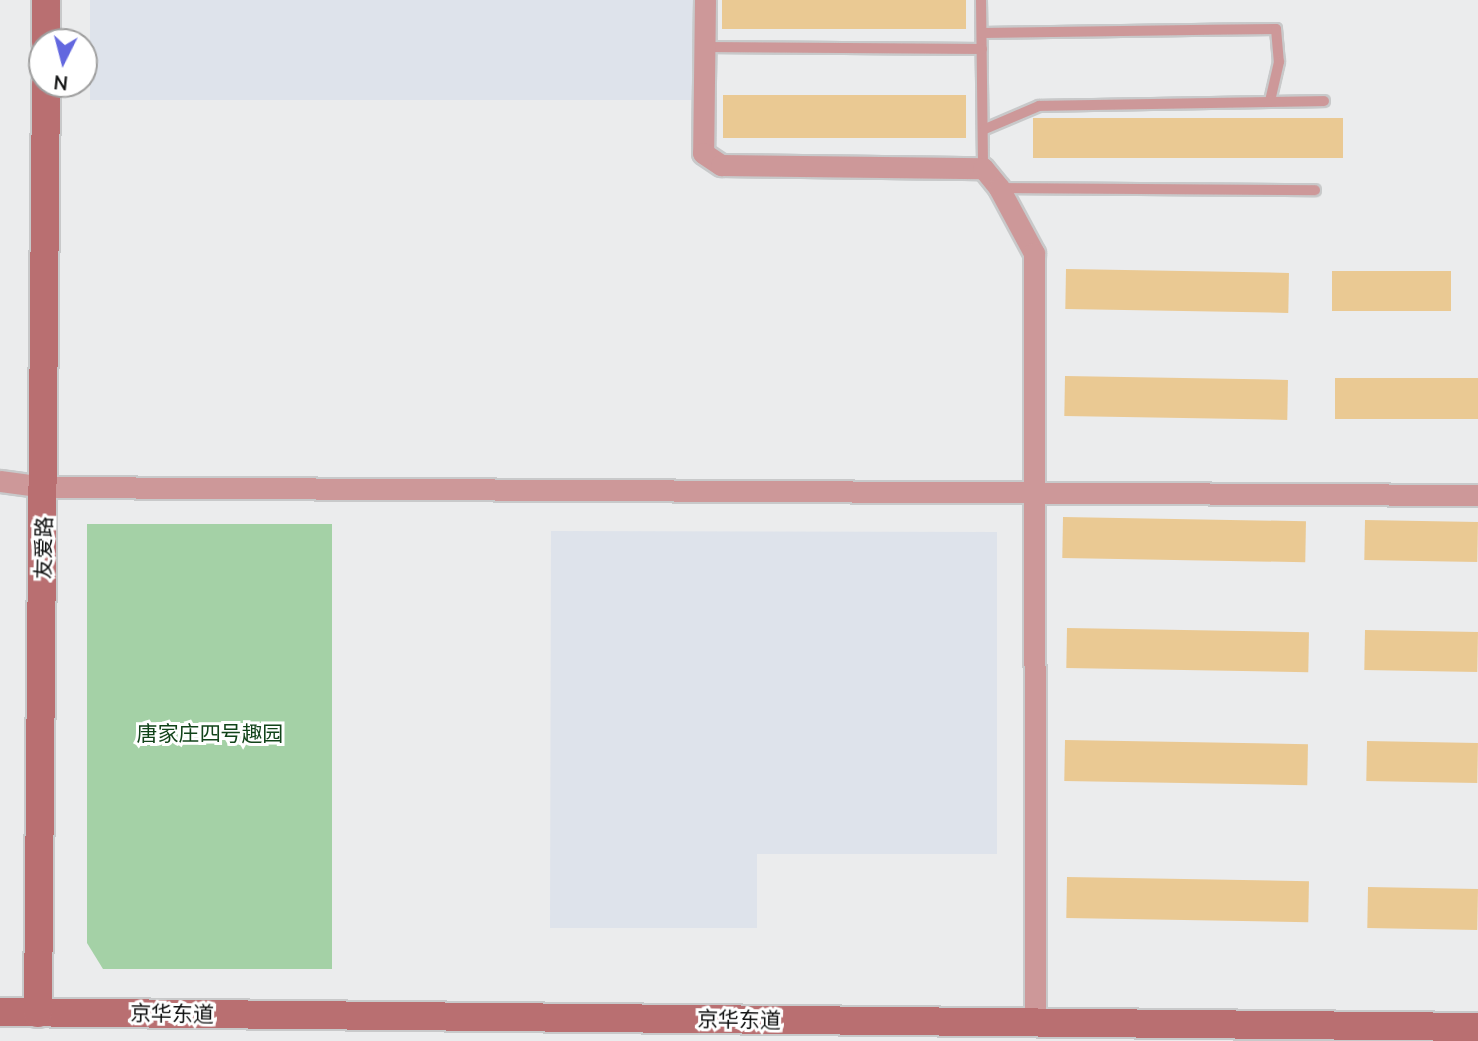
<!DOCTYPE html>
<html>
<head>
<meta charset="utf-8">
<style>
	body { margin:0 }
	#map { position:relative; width:1478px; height:1041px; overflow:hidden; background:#ebeced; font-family:"Nunito Sans","Noto Sans SC",sans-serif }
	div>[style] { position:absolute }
	.built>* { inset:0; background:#dee3eb; transform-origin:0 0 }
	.green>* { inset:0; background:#a4d1a6 }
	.building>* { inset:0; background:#eac993; transform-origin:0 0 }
	.roads { filter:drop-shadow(2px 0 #c8c9ca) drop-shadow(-2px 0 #c8c9ca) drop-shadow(0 2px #c8c9ca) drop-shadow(0 -2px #c8c9ca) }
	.lane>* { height:10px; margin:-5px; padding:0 5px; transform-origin:5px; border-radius:5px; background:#cd9899 }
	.street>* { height:21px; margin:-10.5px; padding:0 10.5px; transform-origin:10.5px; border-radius:10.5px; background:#cd9899 }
	.secondary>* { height:28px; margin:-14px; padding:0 14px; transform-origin:14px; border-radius:14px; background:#b96f71 }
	span { translate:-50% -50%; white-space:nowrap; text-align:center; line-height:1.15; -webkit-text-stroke:6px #fff; paint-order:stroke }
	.street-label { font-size:21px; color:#0f1010 }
	.park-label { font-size:21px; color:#114319 }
	.north { position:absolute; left:28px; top:28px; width:70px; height:70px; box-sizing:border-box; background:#fff; border:2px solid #9f9f9f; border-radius:50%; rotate:186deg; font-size:19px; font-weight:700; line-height:28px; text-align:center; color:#0f1010 }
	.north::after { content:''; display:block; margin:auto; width:24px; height:32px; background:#6267df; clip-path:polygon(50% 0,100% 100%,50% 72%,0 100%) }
</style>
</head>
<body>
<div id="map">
	<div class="built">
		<div style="left:90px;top:0;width:605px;height:100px"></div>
		<div style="clip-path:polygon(551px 531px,997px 532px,997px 854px,757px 854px,757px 928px,550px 928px)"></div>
	</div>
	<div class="green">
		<div style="clip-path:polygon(87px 524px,332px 524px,332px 969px,103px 969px,87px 943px)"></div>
	</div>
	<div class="building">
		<div style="left:722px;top:0;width:244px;height:29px"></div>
		<div style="left:723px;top:95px;width:243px;height:43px"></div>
		<div style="left:1033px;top:118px;width:310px;height:40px"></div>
		<div style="left:1066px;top:269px;width:223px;height:40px;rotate:1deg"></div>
		<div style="left:1332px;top:271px;width:119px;height:40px"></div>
		<div style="left:1065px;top:376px;width:223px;height:40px;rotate:1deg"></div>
		<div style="left:1335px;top:378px;width:143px;height:41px"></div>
		<div style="left:1063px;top:517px;width:243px;height:41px;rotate:1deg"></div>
		<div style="left:1365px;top:520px;width:113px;height:40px;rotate:1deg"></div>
		<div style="left:1067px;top:628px;width:242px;height:40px;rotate:1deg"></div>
		<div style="left:1365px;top:630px;width:113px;height:40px;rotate:1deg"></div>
		<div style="left:1065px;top:740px;width:243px;height:41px;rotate:1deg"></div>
		<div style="left:1367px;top:741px;width:111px;height:40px;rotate:1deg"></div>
		<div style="left:1067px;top:877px;width:242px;height:41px;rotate:1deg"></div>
		<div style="left:1368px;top:887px;width:110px;height:41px;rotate:1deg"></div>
	</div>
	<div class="roads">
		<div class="lane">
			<div style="left:981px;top:0;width:168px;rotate:89.3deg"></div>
			<div style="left:982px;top:33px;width:294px;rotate:-0.8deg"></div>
			<div style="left:1276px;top:29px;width:33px;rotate:85deg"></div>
			<div style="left:1279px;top:62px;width:40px;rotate:103deg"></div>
			<div style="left:704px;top:47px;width:278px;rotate:0.4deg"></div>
			<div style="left:985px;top:129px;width:59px;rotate:-23.1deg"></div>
			<div style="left:1039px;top:106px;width:285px;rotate:-1deg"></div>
			<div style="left:999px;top:188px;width:316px;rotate:0.4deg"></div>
		</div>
		<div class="street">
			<div style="left:705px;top:0;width:153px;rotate:90.7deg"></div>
			<div style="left:703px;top:153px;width:22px;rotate:34deg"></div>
			<div style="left:721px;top:165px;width:262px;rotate:0.7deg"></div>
			<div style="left:983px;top:168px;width:26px;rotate:51deg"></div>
			<div style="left:999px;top:188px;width:74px;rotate:61.7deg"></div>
			<div style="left:1034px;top:253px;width:769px;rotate:89.93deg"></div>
			<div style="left:0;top:481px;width:45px;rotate:7.6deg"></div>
			<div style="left:45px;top:487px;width:1433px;rotate:0.32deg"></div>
		</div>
		<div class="secondary">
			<div style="left:46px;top:42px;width:42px;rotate:-90deg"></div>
			<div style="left:0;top:1012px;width:1478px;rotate:0.58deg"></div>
			<div style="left:38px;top:1013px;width:929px;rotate:-89.51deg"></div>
		</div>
	</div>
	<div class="street-label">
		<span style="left:44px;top:548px;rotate:-89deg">友爱路</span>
		<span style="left:172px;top:1014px;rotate:1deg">京华东道</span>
		<span style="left:739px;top:1020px;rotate:1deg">京华东道</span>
	</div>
	<div class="park-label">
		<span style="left:210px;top:734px">唐家庄四号趣园</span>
	</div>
	<div class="north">N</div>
</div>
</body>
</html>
